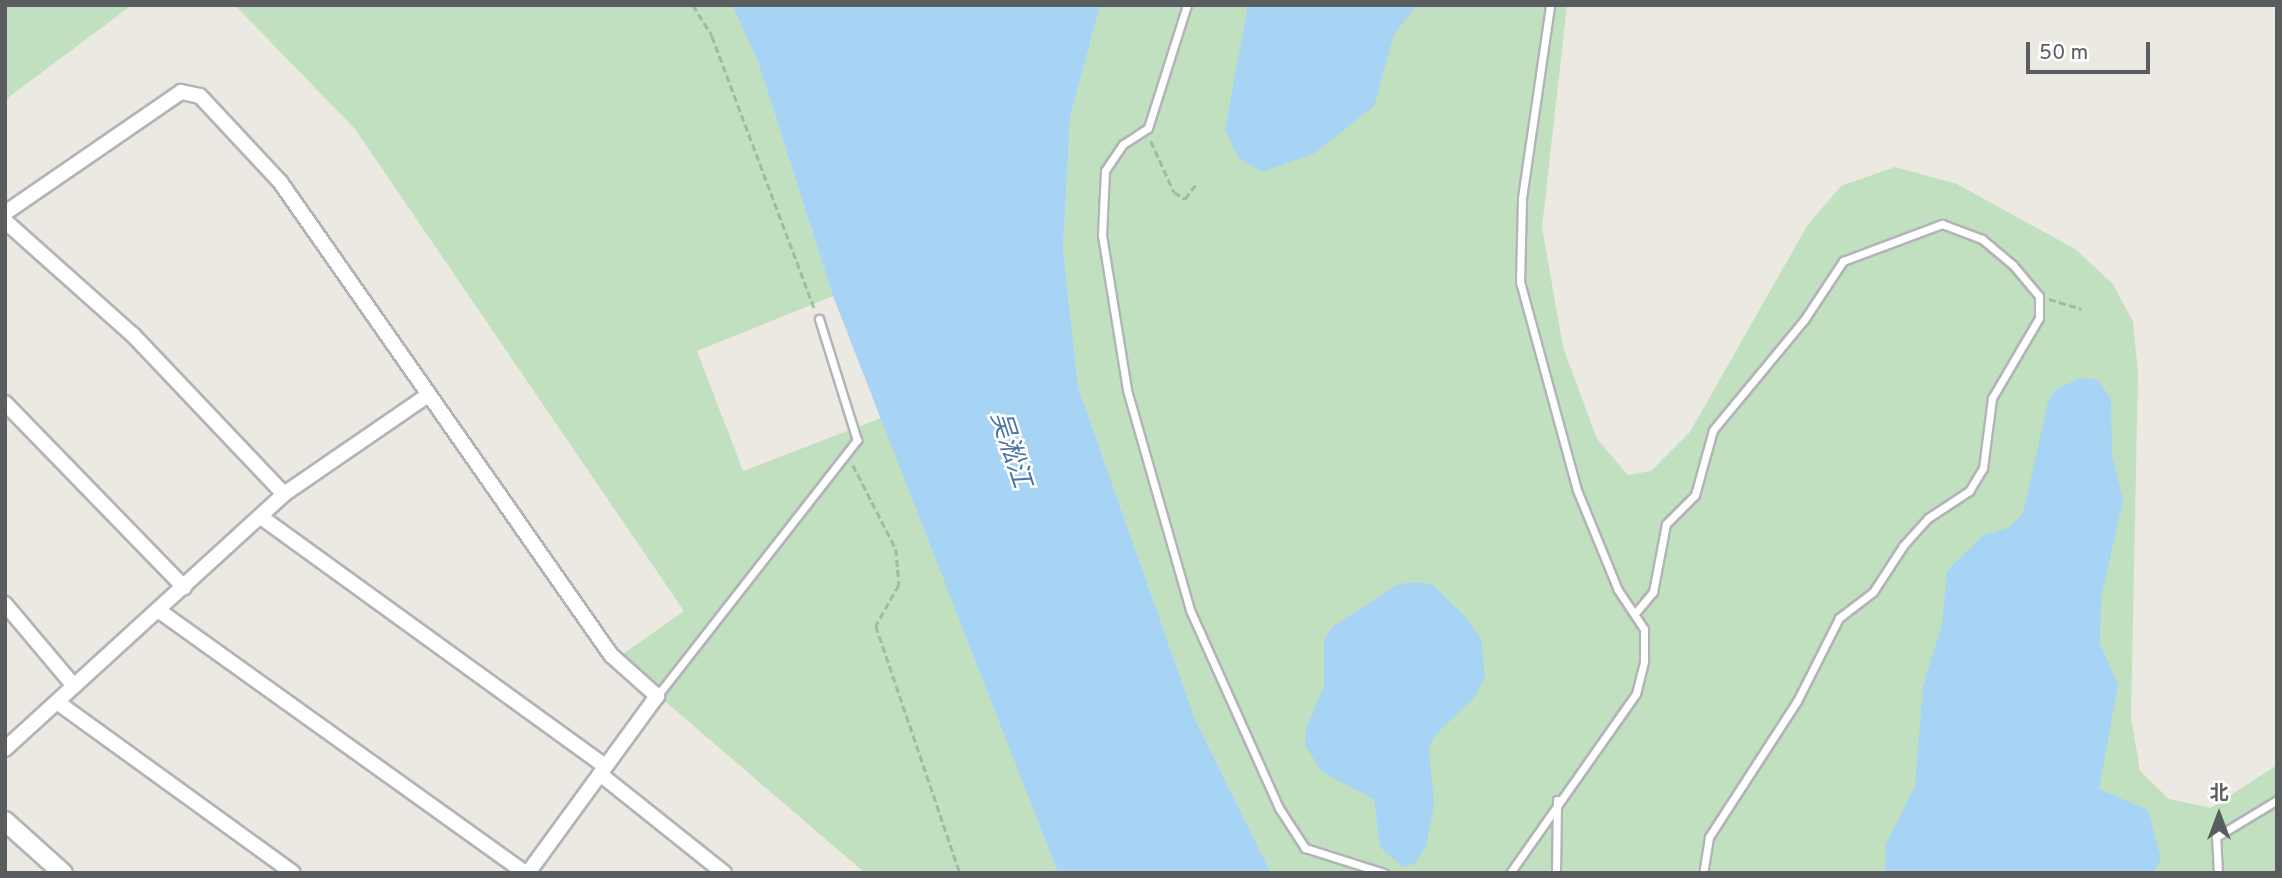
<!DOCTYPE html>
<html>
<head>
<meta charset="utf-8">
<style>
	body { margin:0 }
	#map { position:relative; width:2282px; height:878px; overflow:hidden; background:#ebe9e1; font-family:Overpass,"Noto Sans SC",sans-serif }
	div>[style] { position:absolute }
	.green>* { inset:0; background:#c0e0c0 }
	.water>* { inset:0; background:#a7d3f5 }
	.path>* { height:2.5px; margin-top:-1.25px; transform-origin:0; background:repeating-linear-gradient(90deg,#98bea3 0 7px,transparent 0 10.5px) }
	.roads { filter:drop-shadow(2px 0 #b2b4b7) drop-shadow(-2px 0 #b2b4b7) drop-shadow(0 2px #b2b4b7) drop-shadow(0 -2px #b2b4b7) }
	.service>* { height:7px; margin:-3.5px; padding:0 3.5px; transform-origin:3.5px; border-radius:3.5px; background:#fff }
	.minor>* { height:14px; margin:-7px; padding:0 7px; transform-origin:7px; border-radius:7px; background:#fff }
	.tertiary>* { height:18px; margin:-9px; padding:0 9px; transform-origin:9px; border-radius:9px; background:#fff }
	span { translate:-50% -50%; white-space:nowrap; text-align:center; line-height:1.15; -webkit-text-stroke:5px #fff; paint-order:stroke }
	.water-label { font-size:26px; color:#4774a5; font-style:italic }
	.frame { position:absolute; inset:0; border:7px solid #5a5d60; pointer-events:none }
	.north { position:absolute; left:2184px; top:780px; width:70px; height:70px; -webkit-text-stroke:5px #fff; paint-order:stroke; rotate:0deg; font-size:19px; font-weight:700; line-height:28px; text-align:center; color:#5a5d60 }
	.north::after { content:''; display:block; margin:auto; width:24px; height:32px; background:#5a5d60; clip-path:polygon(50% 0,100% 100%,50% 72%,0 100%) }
	.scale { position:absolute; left:2026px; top:42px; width:124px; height:32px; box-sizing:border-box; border:4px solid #5a5d60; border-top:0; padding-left:9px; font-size:21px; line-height:24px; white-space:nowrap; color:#5a5d60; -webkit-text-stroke:5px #fff; paint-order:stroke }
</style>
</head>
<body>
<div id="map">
	<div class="green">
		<div style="clip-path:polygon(5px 5px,132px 5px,5px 100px)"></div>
		<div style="clip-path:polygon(235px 5px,732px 5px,758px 62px,833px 296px,697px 351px,743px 471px,881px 418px,1058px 873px,865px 873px,616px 659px,684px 611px,355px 129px)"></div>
		<div style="clip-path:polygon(1100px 5px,1567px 5px,1542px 227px,1563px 347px,1597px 439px,1628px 475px,1651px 471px,1690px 432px,1807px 226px,1841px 186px,1895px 167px,1957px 184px,2075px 249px,2113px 284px,2133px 322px,2138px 372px,2131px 717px,2140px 771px,2169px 799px,2211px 808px,2277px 765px,2277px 873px,1271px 873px,1195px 719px,1078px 387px,1063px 249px,1070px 118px)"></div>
	</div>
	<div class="water">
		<div style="clip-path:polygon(732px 5px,1100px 5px,1070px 118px,1063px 249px,1078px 387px,1195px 719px,1271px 873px,1058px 873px,833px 296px,758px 62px)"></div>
		<div style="clip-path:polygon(1248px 5px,1417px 5px,1394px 34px,1374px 106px,1315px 153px,1262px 172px,1238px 157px,1225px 130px)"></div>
		<div style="clip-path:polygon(2080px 378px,2098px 380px,2111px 399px,2112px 456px,2123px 500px,2101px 599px,2100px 644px,2118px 685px,2099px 789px,2148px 810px,2161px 859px,2153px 873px,1885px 873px,1886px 844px,1915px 786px,1923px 687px,1942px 624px,1947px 571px,1984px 535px,2008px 528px,2023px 514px,2048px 402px,2055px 390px)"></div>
		<div style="clip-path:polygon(1416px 582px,1433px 585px,1467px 618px,1481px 639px,1485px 677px,1474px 698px,1435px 735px,1429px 749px,1434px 805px,1426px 846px,1415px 863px,1403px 867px,1380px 847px,1374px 799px,1322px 772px,1305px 745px,1306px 728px,1324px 686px,1324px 640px,1332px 627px,1399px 584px)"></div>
	</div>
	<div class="path">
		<div style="left:693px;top:5px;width:36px;rotate:58deg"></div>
		<div style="left:712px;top:36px;width:290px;rotate:69.4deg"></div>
		<div style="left:1151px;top:141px;width:56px;rotate:65.7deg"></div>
		<div style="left:1174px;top:192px;width:13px;rotate:32deg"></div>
		<div style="left:1185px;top:199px;width:19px;rotate:-54deg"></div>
		<div style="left:2049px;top:299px;width:34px;rotate:17deg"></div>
		<div style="left:853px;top:465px;width:94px;rotate:62.9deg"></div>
		<div style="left:896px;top:549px;width:36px;rotate:85deg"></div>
		<div style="left:899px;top:585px;width:47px;rotate:119.3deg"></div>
		<div style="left:876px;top:626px;width:261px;rotate:71.2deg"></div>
	</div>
	<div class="roads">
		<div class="service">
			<div style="left:1187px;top:5px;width:129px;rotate:107.6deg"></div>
			<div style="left:1148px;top:128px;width:30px;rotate:147deg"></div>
			<div style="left:1123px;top:144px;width:32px;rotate:124deg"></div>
			<div style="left:1105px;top:171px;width:64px;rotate:92.7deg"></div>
			<div style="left:1102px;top:235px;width:157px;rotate:80.8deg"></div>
			<div style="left:1127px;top:390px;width:229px;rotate:74deg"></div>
			<div style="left:1190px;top:610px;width:217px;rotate:65.8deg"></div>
			<div style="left:1279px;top:808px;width:48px;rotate:57deg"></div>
			<div style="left:1305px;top:848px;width:83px;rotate:17.6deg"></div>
			<div style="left:1637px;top:611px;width:25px;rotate:-50deg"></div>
			<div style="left:1653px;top:592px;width:69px;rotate:-79.2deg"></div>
			<div style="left:1666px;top:524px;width:41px;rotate:-45deg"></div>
			<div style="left:1695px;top:495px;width:67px;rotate:-74.5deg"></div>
			<div style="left:1713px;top:430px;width:143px;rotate:-50.4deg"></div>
			<div style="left:1804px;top:320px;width:71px;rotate:-56.5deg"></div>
			<div style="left:1843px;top:261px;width:106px;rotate:-20.5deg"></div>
			<div style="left:1942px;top:224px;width:43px;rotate:20.6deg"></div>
			<div style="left:1982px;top:239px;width:40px;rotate:40deg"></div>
			<div style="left:2013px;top:265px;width:40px;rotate:50deg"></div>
			<div style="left:2039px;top:296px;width:22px;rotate:90deg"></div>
			<div style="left:2039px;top:318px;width:93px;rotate:120.4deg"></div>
			<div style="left:1992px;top:398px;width:71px;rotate:97.3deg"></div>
			<div style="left:1983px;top:468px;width:27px;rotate:121deg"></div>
			<div style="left:1969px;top:491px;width:49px;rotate:146.6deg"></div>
			<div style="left:1928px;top:518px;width:38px;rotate:132deg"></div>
			<div style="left:1903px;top:546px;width:55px;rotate:123.1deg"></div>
			<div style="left:1873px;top:592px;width:43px;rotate:142.6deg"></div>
			<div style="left:1839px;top:618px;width:93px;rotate:116.8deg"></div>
			<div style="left:1797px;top:701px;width:162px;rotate:122.9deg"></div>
			<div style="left:1709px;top:837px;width:36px;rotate:99deg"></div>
			<div style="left:657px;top:696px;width:325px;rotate:-52deg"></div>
			<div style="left:857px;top:440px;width:127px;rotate:-107.4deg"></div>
			<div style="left:1510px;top:873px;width:219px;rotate:-54.9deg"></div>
			<div style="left:1636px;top:694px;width:34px;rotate:-76deg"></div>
			<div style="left:1644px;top:661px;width:32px;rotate:-90deg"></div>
			<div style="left:1644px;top:629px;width:47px;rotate:-123.7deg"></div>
			<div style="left:1618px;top:590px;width:108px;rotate:-112.3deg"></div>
			<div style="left:1577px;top:490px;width:216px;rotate:-105.3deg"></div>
			<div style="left:1520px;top:282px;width:84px;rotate:-88.6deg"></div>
			<div style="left:1522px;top:198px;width:195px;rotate:-81.7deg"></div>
			<div style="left:1556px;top:873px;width:73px;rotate:-89.2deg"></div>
			<div style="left:2218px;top:873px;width:36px;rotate:-93deg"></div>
			<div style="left:2216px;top:837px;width:71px;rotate:-31.2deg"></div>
		</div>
		<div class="minor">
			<div style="left:5px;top:213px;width:214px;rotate:-34.5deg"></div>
			<div style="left:181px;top:92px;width:19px;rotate:12deg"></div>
			<div style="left:200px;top:96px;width:119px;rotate:47deg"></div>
			<div style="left:281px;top:183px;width:576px;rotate:55.04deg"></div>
			<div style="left:611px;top:655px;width:62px;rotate:41.7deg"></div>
			<div style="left:657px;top:696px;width:219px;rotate:126.1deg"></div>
			<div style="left:5px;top:221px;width:171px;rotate:41.7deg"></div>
			<div style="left:133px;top:335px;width:219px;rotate:46.5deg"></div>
			<div style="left:5px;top:403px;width:257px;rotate:45.8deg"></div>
			<div style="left:261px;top:517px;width:425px;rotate:35.9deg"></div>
			<div style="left:5px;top:604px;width:107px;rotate:49.9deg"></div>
			<div style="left:158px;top:610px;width:452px;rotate:35.6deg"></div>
			<div style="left:57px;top:702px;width:291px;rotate:35.9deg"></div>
			<div style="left:5px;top:749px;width:378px;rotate:-42.4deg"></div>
			<div style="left:284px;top:494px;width:175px;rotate:-34.5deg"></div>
			<div style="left:600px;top:774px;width:159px;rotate:38.6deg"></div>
		</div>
		<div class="tertiary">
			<div style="left:5px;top:821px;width:78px;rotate:41.9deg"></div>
		</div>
	</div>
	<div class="water-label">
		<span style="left:1009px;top:450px;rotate:72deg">吴淞江</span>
	</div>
	<div class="frame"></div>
	<div class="north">北</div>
	<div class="scale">50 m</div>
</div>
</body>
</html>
